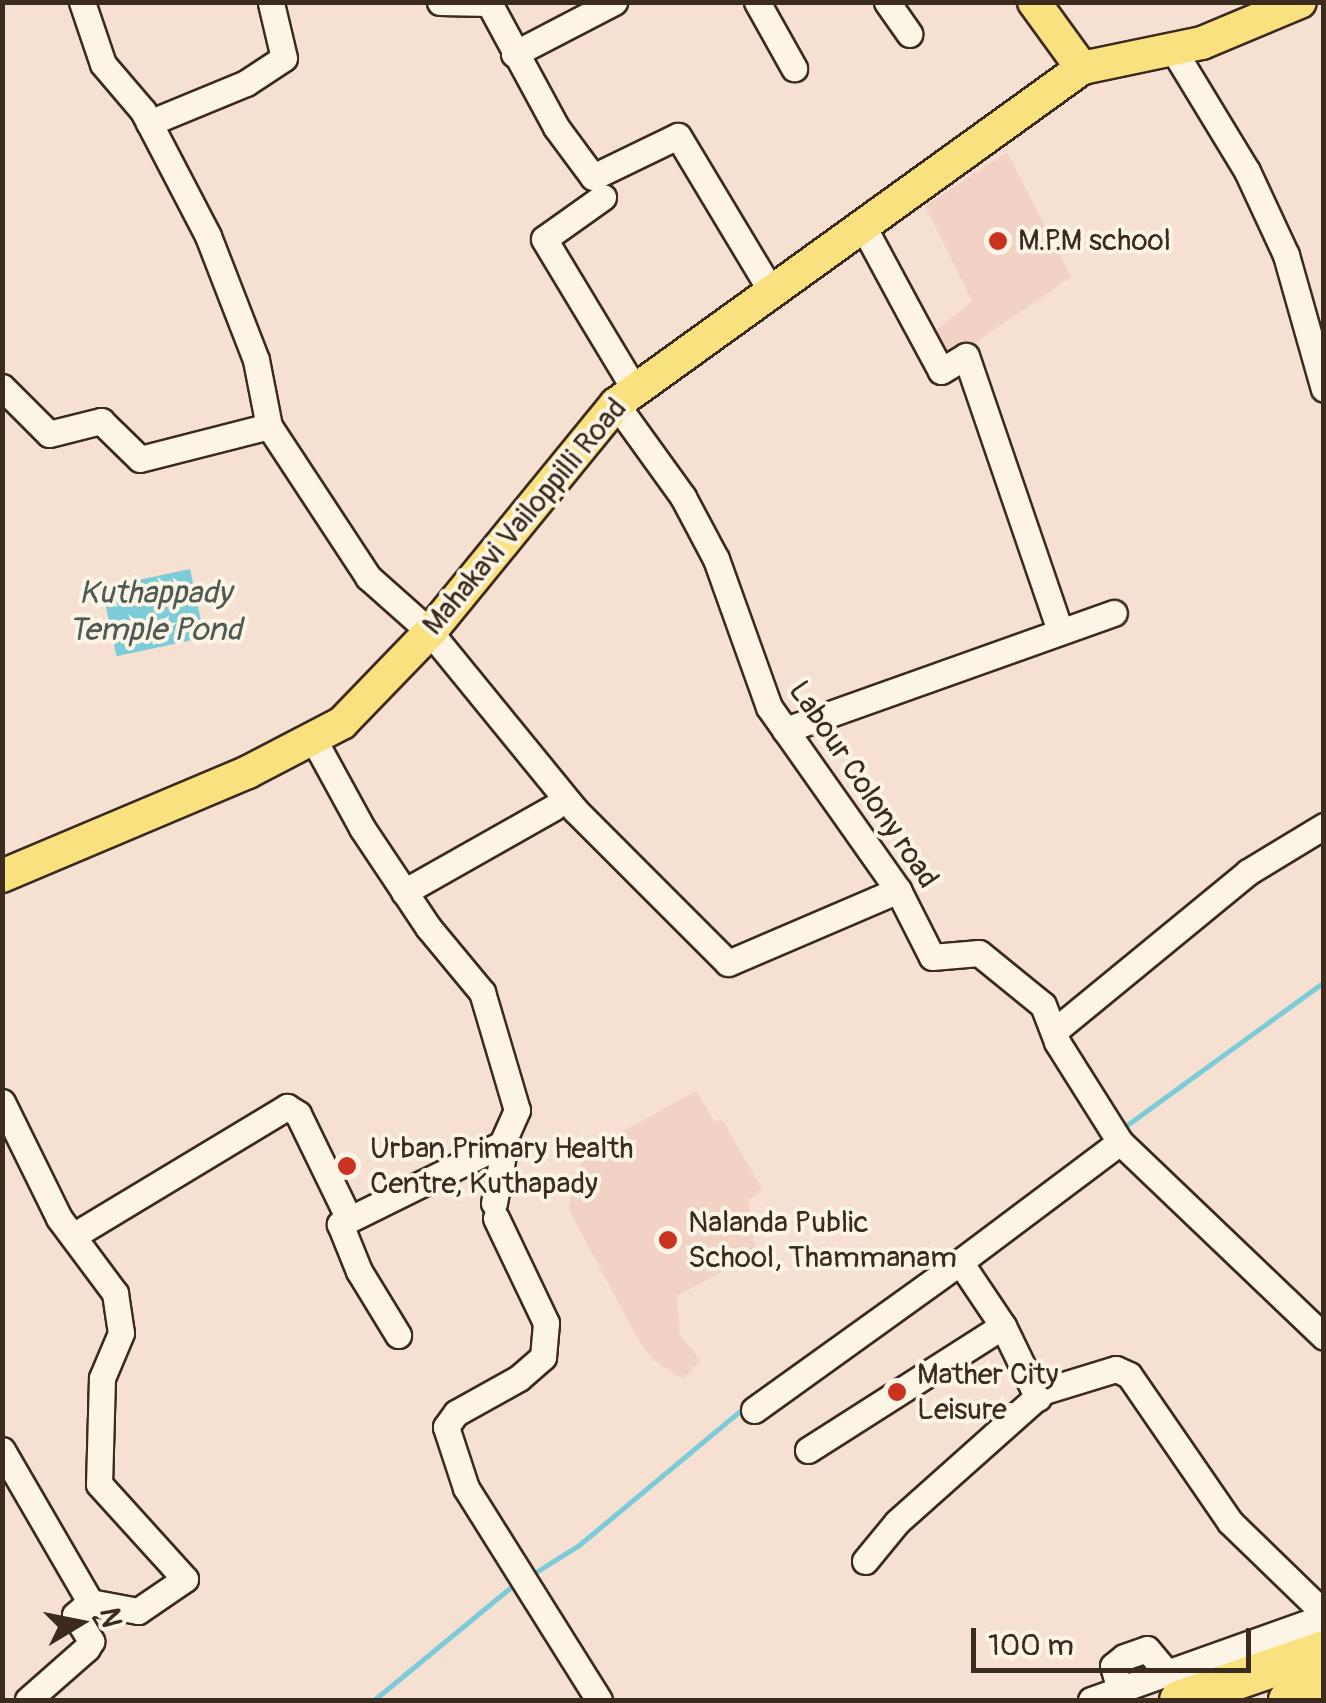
<!DOCTYPE html>
<html>
<head>
<meta charset="utf-8">
<style>
	body { margin:0 }
	#map { position:relative; width:1326px; height:1703px; overflow:hidden; background:#f6e0d2; font-family:Pangolin,sans-serif }
	div>[style] { position:absolute }
	.built>* { inset:0; background:#f2d2c4 }
	.water>* { inset:0; background:#7ccbd8; transform-origin:0 0 }
	.stream>* { height:5px; margin:-2.5px; padding:0 2.5px; transform-origin:2.5px; border-radius:2.5px; background:#7ccbd8 }
	.roads { filter:drop-shadow(2px 0 #3b2a1e) drop-shadow(-2px 0 #3b2a1e) drop-shadow(0 2px #3b2a1e) drop-shadow(0 -2px #3b2a1e) }
	.minor>* { height:25px; margin:-12.5px; padding:0 12.5px; transform-origin:12.5px; border-radius:12.5px; background:#fcf5e5 }
	.major>* { height:32px; margin:-16px; padding:0 16px; transform-origin:16px; border-radius:16px; background:#fae180 }
	.highway>* { height:38px; margin:-19px; padding:0 19px; transform-origin:19px; border-radius:19px; background:#fae180 }
	.dots>* { width:28px; height:28px; translate:-50% -50%; box-sizing:border-box; border:5px solid #fcf5e5; border-radius:50% }
	span { translate:-50% -50%; white-space:nowrap; text-align:center; line-height:1.15; -webkit-text-stroke:8px #fcf5e5; paint-order:stroke }
	.poi-label { font-size:30px; color:#3b2a1e }
	.left { translate:0 -50%; text-align:left }
	.street-label { font-size:30px; color:#3b2a1e }
	.water-label { font-size:32px; color:#4e5a56; font-style:italic }
	.frame { position:absolute; inset:0; border:5px solid #3b2a1e; pointer-events:none }
	.north { position:absolute; left:30px; top:1573px; width:100px; height:100px; -webkit-text-stroke:8px #fcf5e5; paint-order:stroke; rotate:80deg; font-size:28px; font-weight:700; line-height:40px; text-align:center; color:#3b2a1e }
	.north::after { content:''; display:block; margin:auto; width:35px; height:45px; background:#3b2a1e; clip-path:polygon(50% 0,100% 100%,50% 72%,0 100%) }
	.scale { position:absolute; left:971px; top:1628px; width:280px; height:45px; box-sizing:border-box; border:5px solid #3b2a1e; border-top:0; padding-left:12px; font-size:30px; line-height:35px; white-space:nowrap; color:#3b2a1e; -webkit-text-stroke:8px #fcf5e5; paint-order:stroke }
</style>
</head>
<body>
<div id="map">
	<div class="built">
		<div style="clip-path:polygon(1007px 152px,1071px 277px,943px 365px,929px 336px,972px 301px,925px 206px)"></div>
		<div style="clip-path:polygon(696px 1091px,715px 1122px,722px 1119px,762px 1189px,748px 1201px,756px 1253px,677px 1296px,680px 1336px,701px 1360px,683px 1379px,653px 1360px,639px 1341px,569px 1210px,573px 1178px,589px 1150px)"></div>
	</div>
	<div class="water">
		<div style="left:190px;top:569px;width:70px;height:90px;rotate:78deg"></div>
	</div>
	<div class="stream">
		<div style="left:1127px;top:1125px;width:243px;rotate:-36deg"></div>
		<div style="left:536px;top:1572px;width:51px;rotate:-32.1deg"></div>
		<div style="left:579px;top:1545px;width:217px;rotate:-39.8deg"></div>
		<div style="left:374px;top:1700px;width:176px;rotate:-39.5deg"></div>
	</div>
	<div class="roads">
		<div class="minor">
			<div style="left:82px;top:2px;width:65px;rotate:71.3deg"></div>
			<div style="left:103px;top:64px;width:62px;rotate:49.6deg"></div>
			<div style="left:143px;top:111px;width:141px;rotate:62.5deg"></div>
			<div style="left:208px;top:236px;width:133px;rotate:68.8deg"></div>
			<div style="left:256px;top:360px;width:67px;rotate:78.9deg"></div>
			<div style="left:440px;top:2px;width:49px;rotate:1.2deg"></div>
			<div style="left:489px;top:3px;width:141px;rotate:61.6deg"></div>
			<div style="left:556px;top:127px;width:62px;rotate:53.5deg"></div>
			<div style="left:593px;top:177px;width:94px;rotate:-25.8deg"></div>
			<div style="left:678px;top:136px;width:181px;rotate:59deg"></div>
			<div style="left:757px;top:2px;width:76px;rotate:60.7deg"></div>
			<div style="left:887px;top:2px;width:39px;rotate:55deg"></div>
			<div style="left:1174px;top:51px;width:140px;rotate:58.7deg"></div>
			<div style="left:1247px;top:171px;width:93px;rotate:65.1deg"></div>
			<div style="left:1286px;top:255px;width:139px;rotate:74.2deg"></div>
			<div style="left:514px;top:54px;width:113px;rotate:-27.5deg"></div>
			<div style="left:149px;top:123px;width:105px;rotate:-22.4deg"></div>
			<div style="left:246px;top:83px;width:45px;rotate:-33.3deg"></div>
			<div style="left:284px;top:58px;width:57px;rotate:-103.3deg"></div>
			<div style="left:603px;top:197px;width:72px;rotate:144.6deg"></div>
			<div style="left:544px;top:239px;width:174px;rotate:58.9deg"></div>
			<div style="left:864px;top:228px;width:162px;rotate:61.7deg"></div>
			<div style="left:941px;top:371px;width:29px;rotate:-31deg"></div>
			<div style="left:966px;top:356px;width:290px;rotate:71.1deg"></div>
			<div style="left:2px;top:387px;width:66px;rotate:45deg"></div>
			<div style="left:49px;top:434px;width:54px;rotate:-14deg"></div>
			<div style="left:101px;top:421px;width:54px;rotate:44.3deg"></div>
			<div style="left:140px;top:459px;width:133px;rotate:-14.3deg"></div>
			<div style="left:269px;top:426px;width:181px;rotate:56.7deg"></div>
			<div style="left:368px;top:577px;width:83px;rotate:41.6deg"></div>
			<div style="left:430px;top:632px;width:230px;rotate:50.8deg"></div>
			<div style="left:575px;top:810px;width:216px;rotate:45deg"></div>
			<div style="left:728px;top:963px;width:185px;rotate:-23.2deg"></div>
			<div style="left:616px;top:404px;width:115px;rotate:54.2deg"></div>
			<div style="left:683px;top:497px;width:70px;rotate:62deg"></div>
			<div style="left:716px;top:559px;width:157px;rotate:70.3deg"></div>
			<div style="left:769px;top:707px;width:224px;rotate:54.8deg"></div>
			<div style="left:898px;top:890px;width:75px;rotate:63.1deg"></div>
			<div style="left:932px;top:957px;width:47px;rotate:-4.9deg"></div>
			<div style="left:979px;top:953px;width:82px;rotate:39.1deg"></div>
			<div style="left:1043px;top:1005px;width:40px;rotate:69deg"></div>
			<div style="left:1057px;top:1042px;width:118px;rotate:57.8deg"></div>
			<div style="left:1120px;top:1142px;width:282px;rotate:43.7deg"></div>
			<div style="left:785px;top:730px;width:349px;rotate:-19.6deg"></div>
			<div style="left:315px;top:742px;width:98px;rotate:61.3deg"></div>
			<div style="left:362px;top:828px;width:119px;rotate:56.3deg"></div>
			<div style="left:428px;top:927px;width:85px;rotate:50.3deg"></div>
			<div style="left:482px;top:992px;width:123px;rotate:73.5deg"></div>
			<div style="left:517px;top:1110px;width:37px;rotate:114deg"></div>
			<div style="left:502px;top:1144px;width:181px;rotate:153.7deg"></div>
			<div style="left:340px;top:1224px;width:51px;rotate:68deg"></div>
			<div style="left:359px;top:1271px;width:75px;rotate:58.6deg"></div>
			<div style="left:404px;top:892px;width:172px;rotate:-29.5deg"></div>
			<div style="left:1057px;top:1029px;width:247px;rotate:-39.4deg"></div>
			<div style="left:1248px;top:872px;width:89px;rotate:-31.2deg"></div>
			<div style="left:2px;top:1102px;width:129px;rotate:63.8deg"></div>
			<div style="left:59px;top:1218px;width:94px;rotate:53.3deg"></div>
			<div style="left:115px;top:1293px;width:40px;rotate:81.5deg"></div>
			<div style="left:121px;top:1333px;width:49px;rotate:112.9deg"></div>
			<div style="left:102px;top:1378px;width:106px;rotate:91.6deg"></div>
			<div style="left:99px;top:1484px;width:128px;rotate:47.8deg"></div>
			<div style="left:185px;top:1579px;width:57px;rotate:145.8deg"></div>
			<div style="left:138px;top:1611px;width:49px;rotate:-169.4deg"></div>
			<div style="left:494px;top:1203px;width:65px;rotate:-79.4deg"></div>
			<div style="left:496px;top:1218px;width:116px;rotate:64.5deg"></div>
			<div style="left:546px;top:1323px;width:34px;rotate:95deg"></div>
			<div style="left:543px;top:1357px;width:32px;rotate:139deg"></div>
			<div style="left:519px;top:1378px;width:72px;rotate:150.9deg"></div>
			<div style="left:456px;top:1413px;width:17px;rotate:126deg"></div>
			<div style="left:446px;top:1427px;width:64px;rotate:71.8deg"></div>
			<div style="left:466px;top:1488px;width:250px;rotate:57.9deg"></div>
			<div style="left:73px;top:1236px;width:250px;rotate:-31.1deg"></div>
			<div style="left:287px;top:1107px;width:13px;rotate:32deg"></div>
			<div style="left:298px;top:1114px;width:114px;rotate:64.1deg"></div>
			<div style="left:960px;top:1262px;width:200px;rotate:-36.9deg"></div>
			<div style="left:754px;top:1410px;width:254px;rotate:-35.7deg"></div>
			<div style="left:960px;top:1262px;width:77px;rotate:56.1deg"></div>
			<div style="left:1003px;top:1326px;width:80px;rotate:64.1deg"></div>
			<div style="left:2px;top:1450px;width:176px;rotate:59.9deg"></div>
			<div style="left:90px;top:1602px;width:20px;rotate:139deg"></div>
			<div style="left:75px;top:1615px;width:31px;rotate:58deg"></div>
			<div style="left:91px;top:1641px;width:8px;rotate:120deg"></div>
			<div style="left:87px;top:1648px;width:79px;rotate:138.6deg"></div>
			<div style="left:808px;top:1450px;width:231px;rotate:-32.5deg"></div>
			<div style="left:865px;top:1561px;width:50px;rotate:-50.6deg"></div>
			<div style="left:897px;top:1522px;width:197px;rotate:-41.7deg"></div>
			<div style="left:1044px;top:1391px;width:75px;rotate:-17deg"></div>
			<div style="left:1116px;top:1369px;width:14px;rotate:25deg"></div>
			<div style="left:1129px;top:1375px;width:178px;rotate:55.5deg"></div>
			<div style="left:1230px;top:1522px;width:131px;rotate:44.1deg"></div>
			<div style="left:1120px;top:1690px;width:25px;rotate:-106deg"></div>
			<div style="left:1113px;top:1666px;width:14px;rotate:-39deg"></div>
			<div style="left:1124px;top:1657px;width:24px;rotate:-19deg"></div>
			<div style="left:1147px;top:1649px;width:31px;rotate:50deg"></div>
			<div style="left:1091px;top:1700px;width:247px;rotate:-19.6deg"></div>
		</div>
		<div class="major">
			<div style="left:1034px;top:2px;width:82px;rotate:54deg"></div>
			<div style="left:2px;top:876px;width:267px;rotate:-22.9deg"></div>
			<div style="left:248px;top:772px;width:106px;rotate:-27.5deg"></div>
			<div style="left:342px;top:723px;width:127px;rotate:-46deg"></div>
			<div style="left:430px;top:632px;width:294px;rotate:-50.8deg"></div>
			<div style="left:616px;top:404px;width:575px;rotate:-35.79deg"></div>
			<div style="left:1082px;top:68px;width:123px;rotate:-11.8deg"></div>
			<div style="left:1202px;top:43px;width:106px;rotate:-22.7deg"></div>
		</div>
		<div class="highway">
			<div style="left:1179px;top:1700px;width:153px;rotate:-19deg"></div>
			<div style="left:1288px;top:1700px;width:38px;rotate:-18deg"></div>
		</div>
	</div>
	<div class="dots">
		<div style="left:998px;top:241px;background:#c8321e"></div>
		<div style="left:347px;top:1166px;background:#c8321e"></div>
		<div style="left:668px;top:1240px;background:#c8321e"></div>
		<div style="left:897px;top:1392px;background:#c8321e"></div>
	</div>
	<div class="poi-label">
		<span class="left" style="left:1018px;top:241px">M.P.M school</span>
		<span class="left" style="left:370px;top:1166px">Urban Primary Health<br>Centre, Kuthapady</span>
		<span class="left" style="left:688px;top:1240px">Nalanda Public<br>School, Thammanam</span>
		<span class="left" style="left:917px;top:1392px">Mather City<br>Leisure</span>
	</div>
	<div class="street-label">
		<span style="left:525px;top:517px;rotate:-50deg">Mahakavi Vailoppilli Road</span>
		<span style="left:863px;top:785px;rotate:56deg">Labour Colony road</span>
	</div>
	<div class="water-label">
		<span style="left:155px;top:612px">Kuthappady<br>Temple Pond</span>
	</div>
	<div class="frame"></div>
	<div class="north">N</div>
	<div class="scale">100 m</div>
</div>
</body>
</html>
